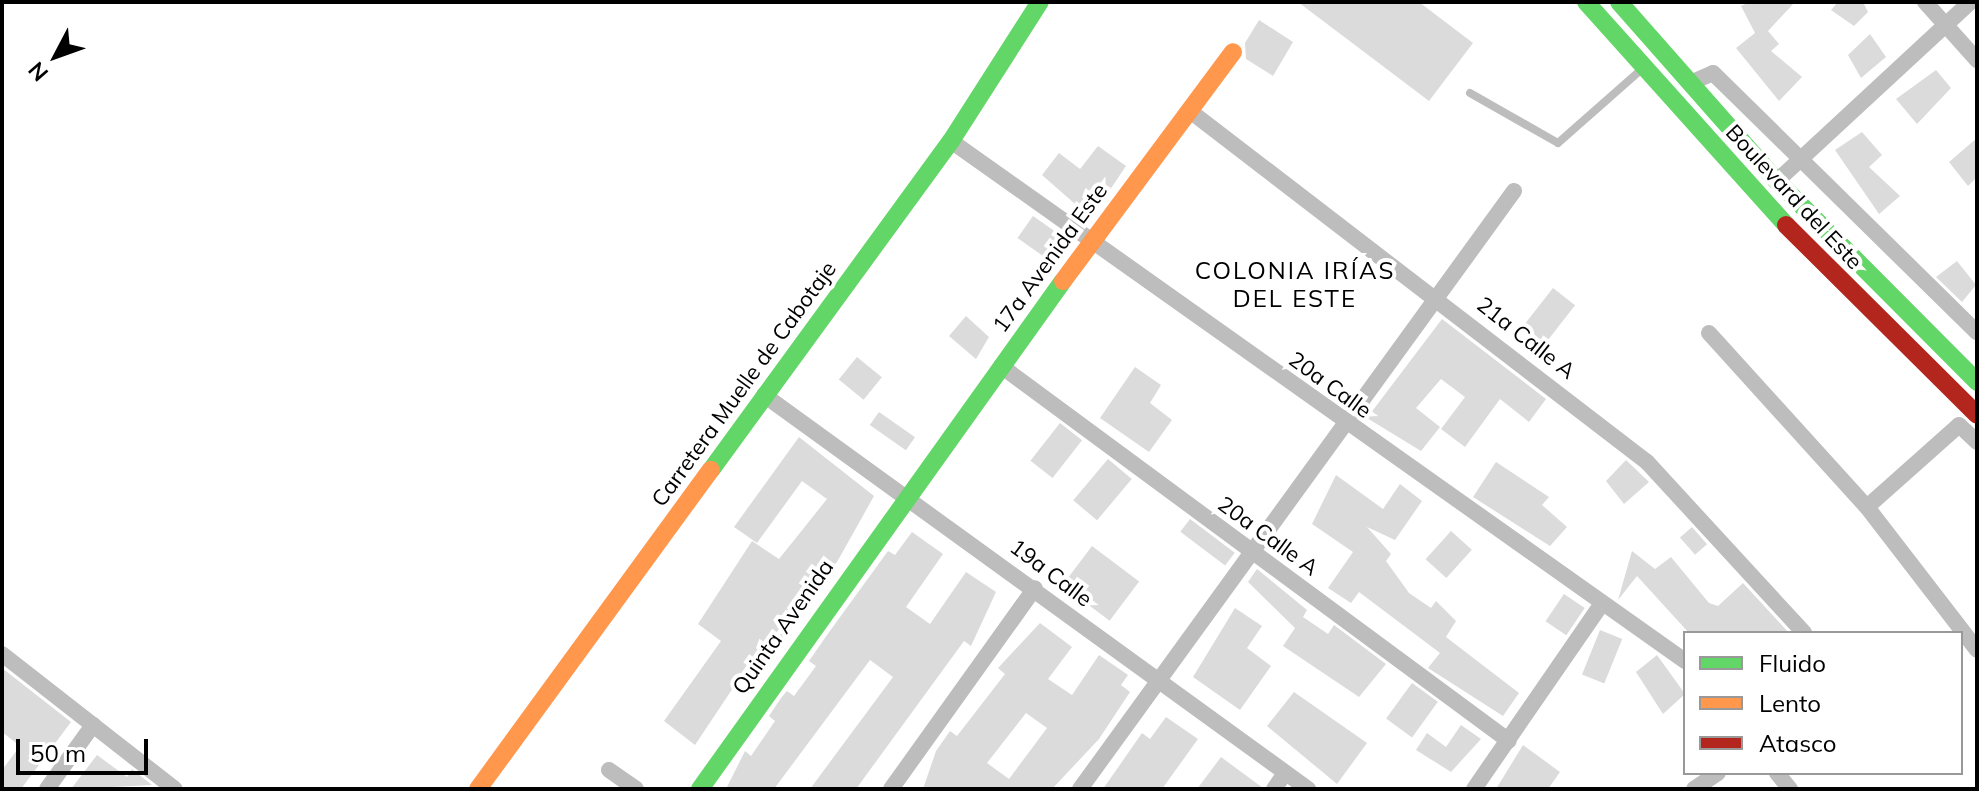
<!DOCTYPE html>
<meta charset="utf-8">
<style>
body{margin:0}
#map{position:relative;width:1979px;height:791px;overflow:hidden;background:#fff;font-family:Mulish,sans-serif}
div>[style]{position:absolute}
.building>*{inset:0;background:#dbdbdb;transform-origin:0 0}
.lane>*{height:8px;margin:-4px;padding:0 4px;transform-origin:4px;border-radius:4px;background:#bdbdbd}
.street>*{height:16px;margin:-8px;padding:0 8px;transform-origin:8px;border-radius:8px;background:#bdbdbd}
.fast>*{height:18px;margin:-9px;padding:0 9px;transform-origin:9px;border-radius:9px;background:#63d668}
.slow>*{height:18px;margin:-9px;padding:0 9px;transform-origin:9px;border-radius:9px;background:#ff974d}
.jam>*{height:18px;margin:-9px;padding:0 9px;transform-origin:9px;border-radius:9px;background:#b3261e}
span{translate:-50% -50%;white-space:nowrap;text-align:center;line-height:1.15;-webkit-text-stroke:8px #fff;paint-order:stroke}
.street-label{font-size:22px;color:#000}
.neighbourhood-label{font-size:24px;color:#000;letter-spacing:2px}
.frame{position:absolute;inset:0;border:4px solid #000;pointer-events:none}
.legend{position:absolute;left:1683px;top:631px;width:280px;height:144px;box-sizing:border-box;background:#fff;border:2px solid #999;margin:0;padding:10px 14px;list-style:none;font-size:24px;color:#000}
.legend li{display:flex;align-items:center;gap:16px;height:40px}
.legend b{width:40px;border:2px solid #999}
.north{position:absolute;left:16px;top:16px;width:80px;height:80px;-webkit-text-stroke:6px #fff;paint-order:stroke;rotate:229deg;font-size:22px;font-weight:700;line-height:32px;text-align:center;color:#000}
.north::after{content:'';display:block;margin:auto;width:28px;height:36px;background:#000;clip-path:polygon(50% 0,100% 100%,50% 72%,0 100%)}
.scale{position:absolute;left:16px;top:739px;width:132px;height:36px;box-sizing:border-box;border:4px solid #000;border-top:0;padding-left:10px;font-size:24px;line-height:28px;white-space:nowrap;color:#000;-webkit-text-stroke:6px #fff;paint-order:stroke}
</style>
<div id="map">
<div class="building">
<i style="clip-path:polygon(1298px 2px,1419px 2px,1473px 43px,1429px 101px)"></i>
<i style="clip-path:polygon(1750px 2px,1795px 2px,1768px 31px,1779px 44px,1771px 51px,1802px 77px,1779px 101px,1736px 48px,1755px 33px,1741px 6px)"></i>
<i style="clip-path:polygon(1838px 2px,1863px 2px,1868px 12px,1854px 26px,1831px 10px)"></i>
<i style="clip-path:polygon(1259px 20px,1293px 42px,1273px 76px,1246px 59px,1245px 43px)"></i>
<i style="clip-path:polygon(1870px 34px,1886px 57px,1861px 78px,1848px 55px)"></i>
<i style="clip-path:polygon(1936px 70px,1951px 88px,1917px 124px,1896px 99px)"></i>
<i style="clip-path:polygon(1862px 132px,1882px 155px,1869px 167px,1900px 196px,1879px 214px,1835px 150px)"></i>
<i style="clip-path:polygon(1977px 138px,1977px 177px,1968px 186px,1949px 162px)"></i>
<i style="clip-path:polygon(1098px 146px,1126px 166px,1091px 218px,1042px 175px,1059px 153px,1080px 169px)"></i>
<i style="left:1033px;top:216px;width:44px;height:27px;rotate:35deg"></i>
<i style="clip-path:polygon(1957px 261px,1976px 285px,1962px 302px,1936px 277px)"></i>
<i style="left:1553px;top:288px;width:28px;height:51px;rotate:38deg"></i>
<i style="clip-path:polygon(966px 316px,989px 337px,976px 359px,949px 336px)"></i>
<i style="clip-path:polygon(1442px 319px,1546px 399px,1529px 422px,1500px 399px,1465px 447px,1441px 429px,1465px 397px,1441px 379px,1416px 408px,1440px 427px,1421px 451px,1367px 418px)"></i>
<i style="left:857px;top:357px;width:32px;height:29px;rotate:39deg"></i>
<i style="clip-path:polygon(1135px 367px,1161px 385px,1150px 403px,1172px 420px,1149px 452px,1100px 418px)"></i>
<i style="left:879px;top:412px;width:44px;height:16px;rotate:35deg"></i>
<i style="left:1060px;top:423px;width:28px;height:48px;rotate:38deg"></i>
<i style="clip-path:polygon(799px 437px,874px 496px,837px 562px,794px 607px,802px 613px,762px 669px,751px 661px,695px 745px,664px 721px,721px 641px,698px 624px,752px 541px,779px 559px,827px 499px,802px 481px,757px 543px,734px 527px)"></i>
<i style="left:1108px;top:459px;width:31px;height:54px;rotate:40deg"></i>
<i style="clip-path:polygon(1626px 460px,1649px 482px,1624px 504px,1606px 481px)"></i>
<i style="clip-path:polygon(1496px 462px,1549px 497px,1542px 505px,1567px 527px,1550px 546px,1473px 497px)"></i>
<i style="clip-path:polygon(1336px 475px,1383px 509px,1400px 484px,1422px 501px,1395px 540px,1367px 527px,1391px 554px,1386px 561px,1409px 593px,1431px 608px,1436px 601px,1456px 621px,1446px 637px,1519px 693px,1503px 716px,1428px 668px,1440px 653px,1359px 592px,1351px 603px,1328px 588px,1353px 552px,1312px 524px)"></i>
<i style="left:1190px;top:519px;width:56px;height:16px;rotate:37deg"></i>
<i style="left:1692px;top:527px;width:23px;height:16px;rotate:49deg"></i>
<i style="left:1451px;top:531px;width:28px;height:38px;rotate:42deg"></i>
<i style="clip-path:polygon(912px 532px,943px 554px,906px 607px,930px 624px,966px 572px,996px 592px,971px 646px,964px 641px,856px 789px,810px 789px,893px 677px,870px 660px,774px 789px,726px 789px,745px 751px,751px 756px,775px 721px,769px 716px,781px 698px,787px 691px,794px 696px,816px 666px,809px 661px,827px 635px,888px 551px,895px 555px)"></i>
<i style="left:1092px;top:546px;width:59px;height:49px;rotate:37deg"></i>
<i style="clip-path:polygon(1632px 551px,1655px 569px,1671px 557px,1709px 603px,1718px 606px,1743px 583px,1789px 633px,1689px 633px,1637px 576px,1618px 600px)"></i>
<i style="clip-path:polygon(1257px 569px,1307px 610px,1303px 617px,1328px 634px,1334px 625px,1386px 664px,1359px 697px,1283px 646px,1295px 628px,1248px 582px)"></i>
<i style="left:1564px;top:594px;width:25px;height:33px;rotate:34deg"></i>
<i style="clip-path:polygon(1235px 608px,1262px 626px,1247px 648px,1271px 666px,1240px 710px,1193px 677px)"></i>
<i style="clip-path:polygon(evenodd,1040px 623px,1072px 647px,1048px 679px,1072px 695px,1099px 655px,1128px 675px,1121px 685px,1130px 692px,1099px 739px,1052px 789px,923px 789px,936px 751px,950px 731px,957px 736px,1005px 674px,998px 668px,1040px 623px,1026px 713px,1047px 728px,1009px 779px,987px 763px,1026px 713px)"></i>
<i style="left:1600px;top:630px;width:24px;height:48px;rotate:22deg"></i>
<i style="clip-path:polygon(1657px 655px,1685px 694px,1663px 714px,1636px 672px)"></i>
<i style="clip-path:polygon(2px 668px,71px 722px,21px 789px,2px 789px,2px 770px,20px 746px,2px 732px)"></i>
<i style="left:1412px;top:683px;width:32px;height:44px;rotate:36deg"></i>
<i style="clip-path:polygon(1294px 692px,1367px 743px,1337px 784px,1267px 726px)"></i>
<i style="clip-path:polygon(1166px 717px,1198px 739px,1162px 789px,1103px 789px,1142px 733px,1150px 739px)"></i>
<i style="clip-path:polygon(1461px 725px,1481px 739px,1451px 772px,1416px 750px,1427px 733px,1446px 747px)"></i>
<i style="clip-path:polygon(1523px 745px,1560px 772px,1548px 789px,1496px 789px)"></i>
<i style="clip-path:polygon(97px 755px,127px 777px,132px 769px,152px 785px,71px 789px)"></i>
<i style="clip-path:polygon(1221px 757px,1263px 788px,1263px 789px,1197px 789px)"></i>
</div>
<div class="lane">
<i style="left:1470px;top:93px;width:101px;rotate:29.6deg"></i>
<i style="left:1558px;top:143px;width:113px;rotate:-41.4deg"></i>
</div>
<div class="street">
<i style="left:1925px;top:2px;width:78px;rotate:48.1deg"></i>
<i style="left:1690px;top:83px;width:25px;rotate:-23deg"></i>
<i style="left:1713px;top:73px;width:370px;rotate:44.5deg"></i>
<i style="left:1190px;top:111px;width:576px;rotate:37.53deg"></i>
<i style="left:1647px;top:462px;width:232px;rotate:47.4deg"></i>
<i style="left:951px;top:141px;width:900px;rotate:35.32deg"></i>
<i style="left:1777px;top:181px;width:263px;rotate:-42.8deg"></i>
<i style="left:1709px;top:333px;width:235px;rotate:47.8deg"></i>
<i style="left:1867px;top:507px;width:180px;rotate:52.4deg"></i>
<i style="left:1001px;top:366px;width:631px;rotate:36.43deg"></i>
<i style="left:764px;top:395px;width:672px;rotate:35.91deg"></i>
<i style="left:1867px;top:507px;width:123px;rotate:-41.7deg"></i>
<i style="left:1959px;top:425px;width:25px;rotate:43deg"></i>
<i style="left:2px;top:654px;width:219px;rotate:38deg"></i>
<i style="left:609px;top:770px;width:33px;rotate:35deg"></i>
<i style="left:1777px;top:773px;width:21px;rotate:51deg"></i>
<i style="left:47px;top:789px;width:79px;rotate:-54.3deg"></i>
<i style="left:891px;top:789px;width:247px;rotate:-54.4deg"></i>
<i style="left:1080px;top:789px;width:739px;rotate:-54.03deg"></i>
<i style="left:1274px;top:789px;width:19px;rotate:-55deg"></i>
<i style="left:1474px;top:789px;width:224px;rotate:-55.4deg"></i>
<i style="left:1694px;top:789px;width:29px;rotate:-34deg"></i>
</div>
<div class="fast">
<i style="left:1586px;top:2px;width:300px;rotate:48.1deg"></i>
<i style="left:1619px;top:2px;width:239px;rotate:48.6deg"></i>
<i style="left:1777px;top:181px;width:284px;rotate:45.1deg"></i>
<i style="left:711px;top:470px;width:407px;rotate:-53.9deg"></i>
<i style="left:951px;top:141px;width:165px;rotate:-57.4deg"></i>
<i style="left:700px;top:789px;width:624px;rotate:-54.45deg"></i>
</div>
<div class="slow">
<i style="left:1063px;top:281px;width:285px;rotate:-53.4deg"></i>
<i style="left:478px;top:789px;width:395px;rotate:-53.9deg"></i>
</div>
<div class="jam">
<i style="left:1786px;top:225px;width:269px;rotate:44.8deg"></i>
</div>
<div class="street-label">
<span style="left:1794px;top:197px;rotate:47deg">Boulevard del Este</span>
<span style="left:1050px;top:258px;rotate:-54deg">17a Avenida Este</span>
<span style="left:1526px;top:338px;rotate:38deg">21a Calle A</span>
<span style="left:744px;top:384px;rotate:-54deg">Carretera Muelle de Cabotaje</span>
<span style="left:1330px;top:385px;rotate:36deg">20a Calle</span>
<span style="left:1268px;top:536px;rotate:36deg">20a Calle A</span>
<span style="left:1051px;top:573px;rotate:37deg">19a Calle</span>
<span style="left:783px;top:627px;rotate:-55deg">Quinta Avenida</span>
</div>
<div class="neighbourhood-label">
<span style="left:1295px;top:285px">COLONIA IRÍAS<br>DEL ESTE</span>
</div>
<div class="frame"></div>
<ul class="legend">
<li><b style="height:10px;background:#63d668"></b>Fluido</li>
<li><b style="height:10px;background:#ff974d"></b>Lento</li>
<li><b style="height:10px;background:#b3261e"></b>Atasco</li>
</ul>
<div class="north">N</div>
<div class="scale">50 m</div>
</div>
